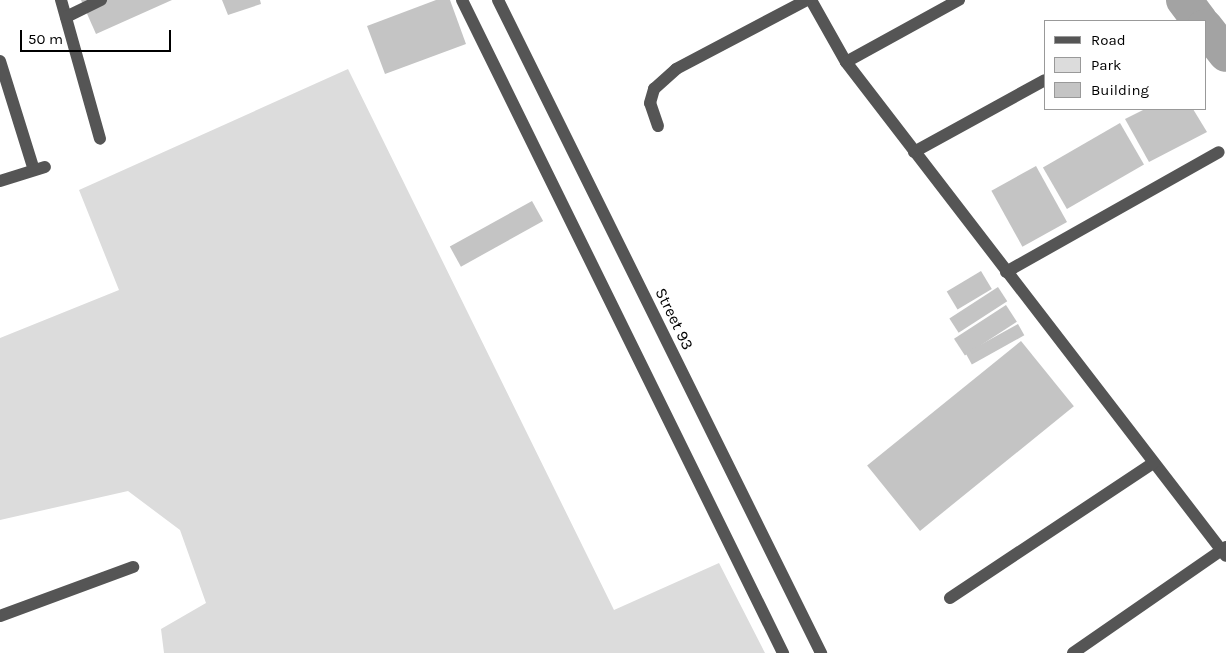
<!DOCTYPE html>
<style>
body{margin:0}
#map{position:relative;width:1226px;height:653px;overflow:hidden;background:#fff;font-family:Karla,sans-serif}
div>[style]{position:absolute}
.green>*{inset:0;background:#dcdcdc}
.river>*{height:36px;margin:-18px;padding:0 18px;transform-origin:18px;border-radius:18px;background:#a3a3a3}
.building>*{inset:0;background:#c4c4c4;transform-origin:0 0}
.minor>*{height:12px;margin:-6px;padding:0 6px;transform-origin:6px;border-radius:6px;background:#555}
span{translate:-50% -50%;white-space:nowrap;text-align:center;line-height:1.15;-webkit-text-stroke:4px #fff;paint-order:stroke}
.street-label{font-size:16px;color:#000}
.legend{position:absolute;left:1044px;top:20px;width:162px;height:90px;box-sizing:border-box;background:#fff;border:1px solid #999;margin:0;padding:6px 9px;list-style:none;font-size:15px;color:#000}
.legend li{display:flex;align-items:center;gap:10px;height:25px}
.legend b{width:25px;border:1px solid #999}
.scale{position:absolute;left:20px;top:30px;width:151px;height:22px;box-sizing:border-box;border:2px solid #000;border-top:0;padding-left:6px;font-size:15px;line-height:18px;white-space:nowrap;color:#000;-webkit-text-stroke:4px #fff;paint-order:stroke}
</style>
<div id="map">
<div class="green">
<i style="clip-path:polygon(348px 69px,614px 610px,719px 563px,765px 653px,164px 653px,161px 629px,206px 603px,180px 530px,128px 491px,0 520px,0 338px,119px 290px,79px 190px)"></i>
</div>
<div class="river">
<i style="left:1184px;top:0;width:26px;rotate:53deg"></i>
<i style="left:1205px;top:27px;width:34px;rotate:52deg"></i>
</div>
<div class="building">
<i style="clip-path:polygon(81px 0,172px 0,96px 34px)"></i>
<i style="clip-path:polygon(222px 0,260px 0,261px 4px,228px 15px)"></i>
<i style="clip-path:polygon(436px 0,450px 0,466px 44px,385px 74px,367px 26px)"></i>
<i style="clip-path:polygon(1145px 109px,1193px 109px,1207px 132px,1149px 162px,1125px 119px)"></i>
<i style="left:1120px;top:123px;width:48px;height:89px;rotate:60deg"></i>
<i style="left:1036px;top:166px;width:64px;height:51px;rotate:61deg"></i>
<i style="left:532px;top:201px;width:23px;height:94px;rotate:61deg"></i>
<i style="left:981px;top:271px;width:21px;height:40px;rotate:59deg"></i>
<i style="left:998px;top:287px;width:17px;height:58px;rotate:57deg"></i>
<i style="left:1006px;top:305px;width:20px;height:62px;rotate:57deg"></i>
<i style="left:1018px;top:324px;width:13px;height:60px;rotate:61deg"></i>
<i style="left:1021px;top:341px;width:84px;height:198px;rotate:51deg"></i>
</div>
<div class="minor">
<i style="left:61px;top:0;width:144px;rotate:74.3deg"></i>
<i style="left:462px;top:0;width:728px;rotate:63.82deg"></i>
<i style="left:498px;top:0;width:729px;rotate:63.68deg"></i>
<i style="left:811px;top:0;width:71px;rotate:60.6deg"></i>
<i style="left:846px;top:62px;width:623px;rotate:52.43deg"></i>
<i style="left:66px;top:17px;width:39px;rotate:-26deg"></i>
<i style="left:0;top:61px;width:114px;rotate:72.7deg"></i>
<i style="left:846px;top:62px;width:129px;rotate:-28.8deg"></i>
<i style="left:658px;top:126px;width:24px;rotate:-109deg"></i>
<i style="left:650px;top:103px;width:15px;rotate:-74deg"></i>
<i style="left:654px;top:89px;width:30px;rotate:-42deg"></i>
<i style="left:676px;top:69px;width:148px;rotate:-27.8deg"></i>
<i style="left:914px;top:152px;width:149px;rotate:-28.8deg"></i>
<i style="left:0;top:181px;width:47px;rotate:-17.3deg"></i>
<i style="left:1006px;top:272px;width:244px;rotate:-29.4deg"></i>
<i style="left:950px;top:598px;width:244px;rotate:-33.6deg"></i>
<i style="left:0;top:616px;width:142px;rotate:-20.2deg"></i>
<i style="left:1073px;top:653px;width:186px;rotate:-34.7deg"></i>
</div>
<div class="street-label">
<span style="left:674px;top:319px;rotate:64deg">Street 93</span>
</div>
<ul class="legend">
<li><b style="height:6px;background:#555"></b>Road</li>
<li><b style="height:14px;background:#dcdcdc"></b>Park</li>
<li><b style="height:14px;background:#c4c4c4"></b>Building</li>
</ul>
<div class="scale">50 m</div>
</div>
